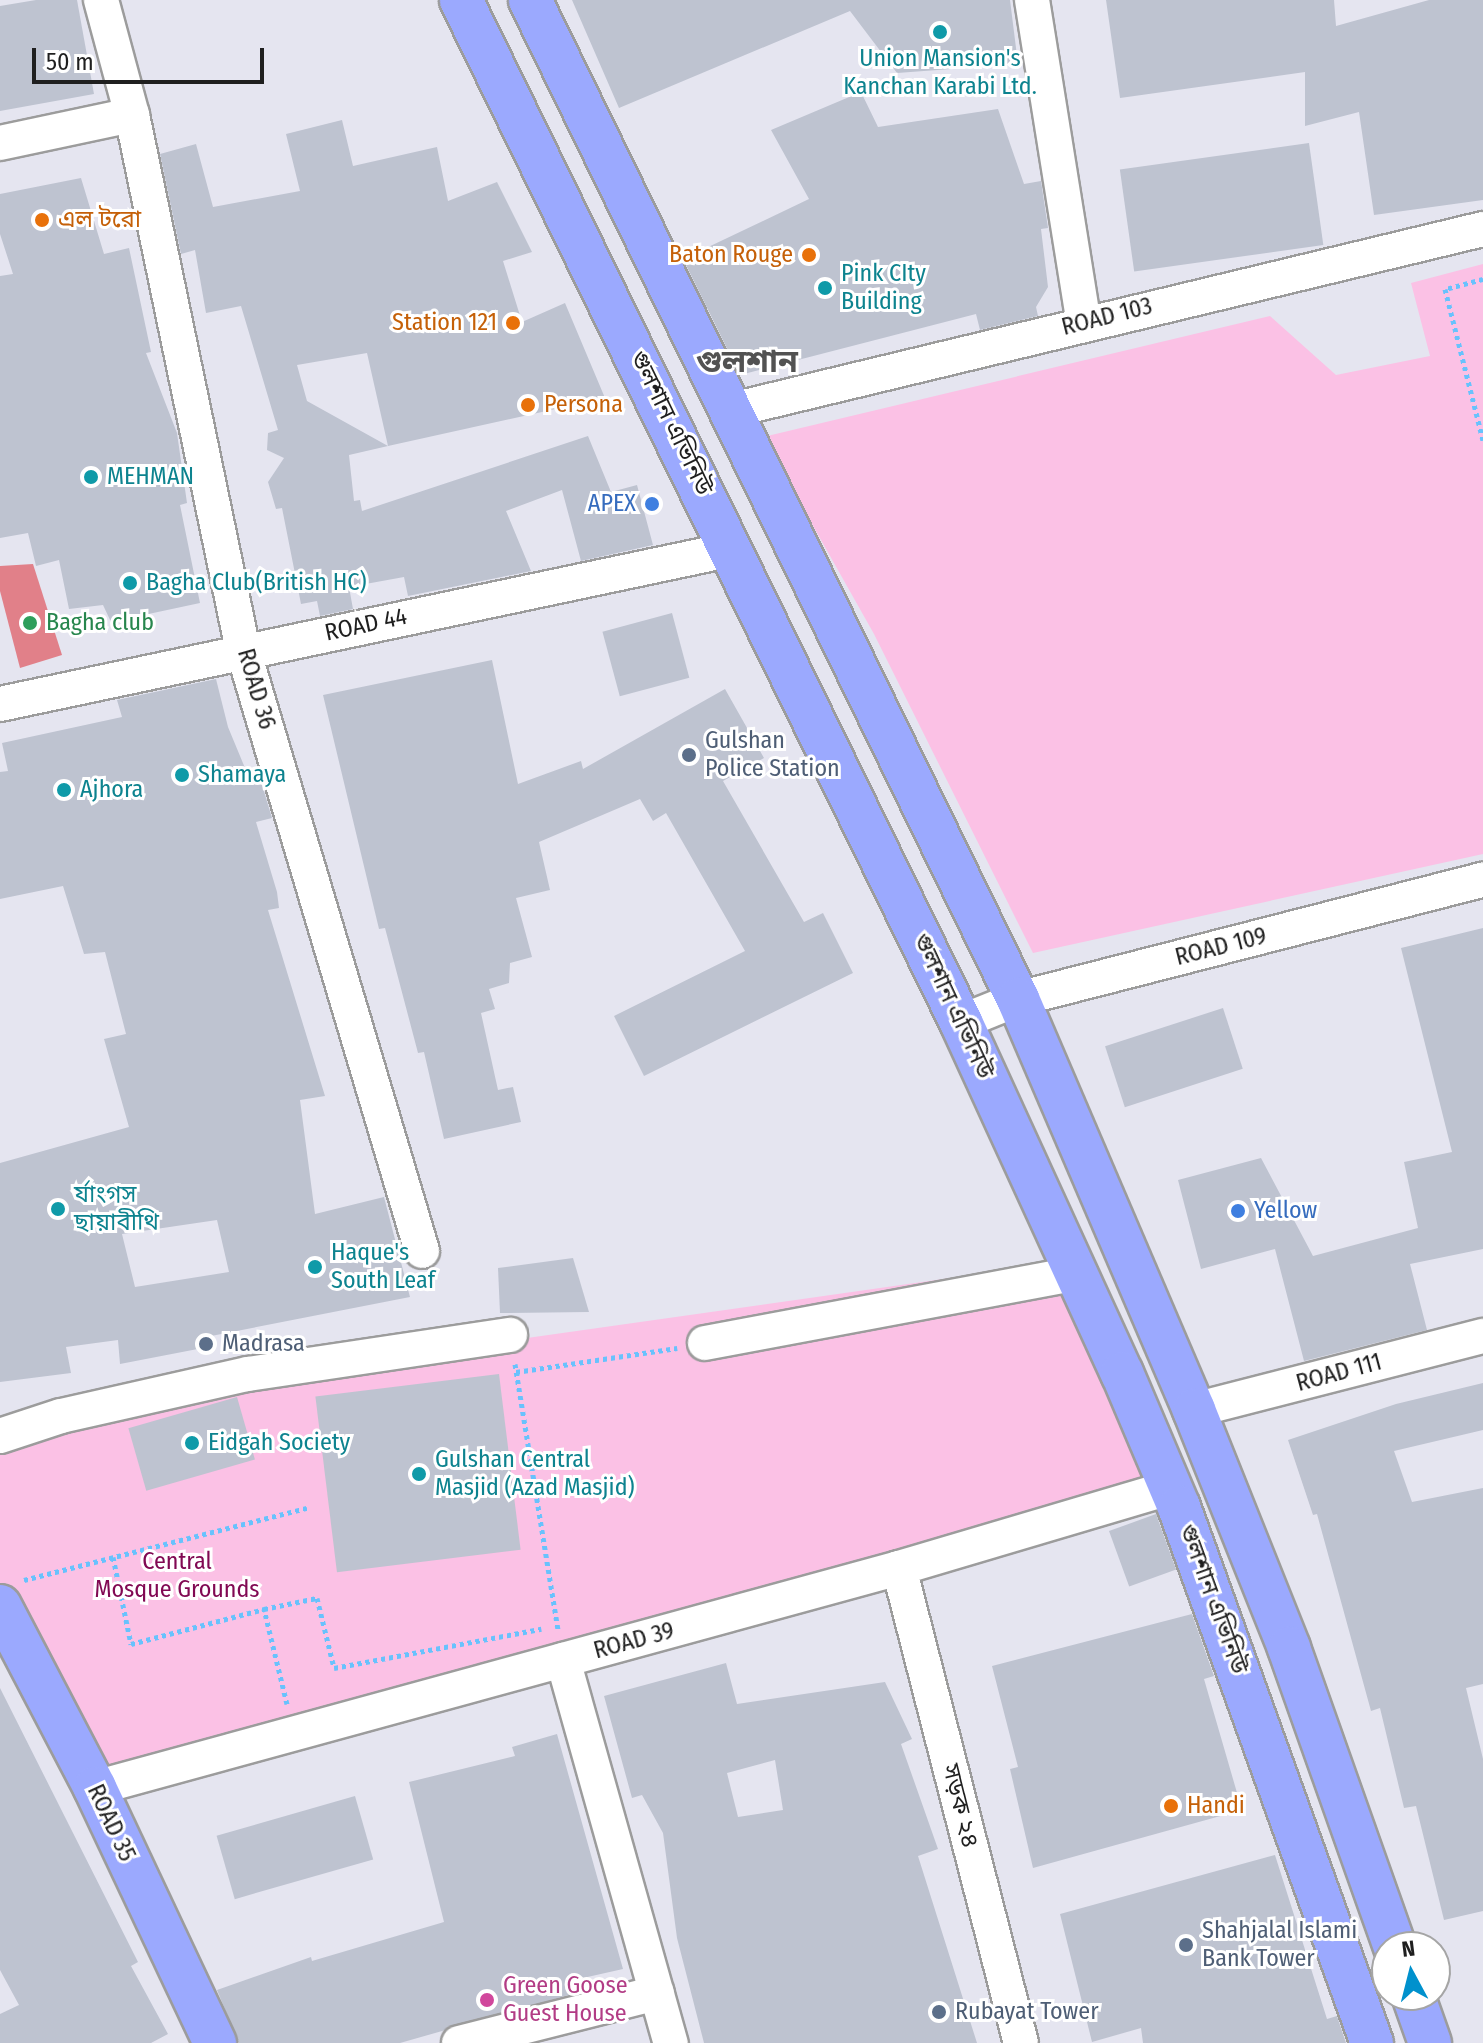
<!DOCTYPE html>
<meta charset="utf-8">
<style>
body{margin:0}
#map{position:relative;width:1483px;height:2043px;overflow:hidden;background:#e5e5f0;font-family:"Fira Sans Condensed","Noto Sans Bengali",sans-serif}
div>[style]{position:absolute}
.park>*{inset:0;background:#fbc1e5}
.pitch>*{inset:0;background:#e18089}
.building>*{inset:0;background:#bec3d0;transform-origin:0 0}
.path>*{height:5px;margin-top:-2.5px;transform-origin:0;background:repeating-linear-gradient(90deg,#68c2fd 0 4px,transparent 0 8px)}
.roads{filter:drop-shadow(2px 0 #9c9c9c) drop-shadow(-2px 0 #9c9c9c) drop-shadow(0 2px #9c9c9c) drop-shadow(0 -2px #9c9c9c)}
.minor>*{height:34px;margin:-17px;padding:0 17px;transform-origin:17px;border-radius:17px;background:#fff}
.major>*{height:42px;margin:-21px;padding:0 21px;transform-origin:21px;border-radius:21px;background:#9ba9fe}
.dots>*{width:22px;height:22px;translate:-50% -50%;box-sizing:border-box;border:4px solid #fff;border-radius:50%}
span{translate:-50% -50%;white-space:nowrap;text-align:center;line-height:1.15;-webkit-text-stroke:6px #fff;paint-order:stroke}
.culture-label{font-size:24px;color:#0d838f}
.left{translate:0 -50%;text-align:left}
.food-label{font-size:24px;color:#c56008}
.right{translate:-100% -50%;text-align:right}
.street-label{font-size:24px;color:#1f1f1f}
.shop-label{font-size:24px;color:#366cbe}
.leisure-label{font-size:24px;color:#27864d}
.service-label{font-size:24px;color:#4e5e75}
.park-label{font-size:24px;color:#810953}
.hotel-label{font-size:24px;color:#b23c85}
.district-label{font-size:32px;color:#525252;font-weight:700}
.north{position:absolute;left:1371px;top:1931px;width:80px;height:80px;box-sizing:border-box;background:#fff;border:2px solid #a5a5a5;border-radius:50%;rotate:353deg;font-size:22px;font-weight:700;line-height:32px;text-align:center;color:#1f1f1f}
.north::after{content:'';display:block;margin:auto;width:28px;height:36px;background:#0091cd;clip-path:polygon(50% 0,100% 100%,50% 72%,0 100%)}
.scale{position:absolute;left:32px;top:48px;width:232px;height:36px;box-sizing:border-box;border:4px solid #1f1f1f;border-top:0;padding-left:10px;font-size:24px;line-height:28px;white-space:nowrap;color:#1f1f1f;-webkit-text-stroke:6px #fff;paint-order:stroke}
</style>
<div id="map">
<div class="park">
<i style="clip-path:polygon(1483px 264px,1483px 854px,1033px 953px,874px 634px,763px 437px,1270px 316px,1336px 375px,1430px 356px,1411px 283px)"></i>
<i style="clip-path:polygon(1056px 1263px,1153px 1487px,95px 1777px,0 1633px,0 1442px,66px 1422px,520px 1339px)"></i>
</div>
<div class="pitch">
<i style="clip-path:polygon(33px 564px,62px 655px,20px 668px,0 591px,0 566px)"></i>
</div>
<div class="building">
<i style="clip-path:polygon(36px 0,77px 0,94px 94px,0 111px,0 6px)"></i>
<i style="clip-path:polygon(572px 0,1010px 0,1018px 64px,897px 73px,850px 11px,619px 108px)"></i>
<i style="clip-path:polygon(1106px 0,1334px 0,1336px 26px,1429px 0,1483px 0,1483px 200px,1374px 215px,1359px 112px,1305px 126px,1305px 72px,1120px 98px)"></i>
<i style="clip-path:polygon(861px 92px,878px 127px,998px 109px,1024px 184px,1041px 181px,1048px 228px,1041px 229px,1048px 287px,1036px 307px,1038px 316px,980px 330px,976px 314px,740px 375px,683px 259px,809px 199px,771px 130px)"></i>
<i style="clip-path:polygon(342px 120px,353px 166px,437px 147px,448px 201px,497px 182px,532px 252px,503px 261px,522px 322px,565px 303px,605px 398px,388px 446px,367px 353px,297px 365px,307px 401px,388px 446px,349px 455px,354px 501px,360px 500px,362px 511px,588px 436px,611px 492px,637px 485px,653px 545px,581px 561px,562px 490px,506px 511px,531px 571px,408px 596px,404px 577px,349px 587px,353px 609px,320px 616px,317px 601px,301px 604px,282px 508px,276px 509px,268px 482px,284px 458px,267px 450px,268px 433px,278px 430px,241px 306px,206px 313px,195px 250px,181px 254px,160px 154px,196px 144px,213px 207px,300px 191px,286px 134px)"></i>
<i style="left:1309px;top:143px;width:103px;height:191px;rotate:82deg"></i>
<i style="clip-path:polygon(81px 178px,104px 254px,129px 248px,151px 352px,146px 353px,177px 433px,187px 503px,180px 505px,200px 603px,111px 622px,103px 605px,69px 609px,59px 560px,36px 566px,28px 533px,0 538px,0 276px,13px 274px,0 234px,0 194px)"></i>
<i style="left:672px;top:613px;width:67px;height:72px;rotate:75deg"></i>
<i style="clip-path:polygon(492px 660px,518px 784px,581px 761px,583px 769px,725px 689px,764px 758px,723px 781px,804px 922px,823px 913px,853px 973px,644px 1076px,614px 1016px,745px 951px,666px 813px,653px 821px,640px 799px,539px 842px,550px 890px,516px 898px,532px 957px,510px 963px,509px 983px,489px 989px,495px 1009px,481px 1013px,498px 1090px,513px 1087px,521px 1122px,444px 1139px,424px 1052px,418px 1053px,385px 928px,379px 929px,323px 695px)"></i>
<i style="clip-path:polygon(evenodd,216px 679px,228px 727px,250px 780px,260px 778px,272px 818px,256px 822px,277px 892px,279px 908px,268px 910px,325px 1096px,300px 1100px,315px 1214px,384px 1197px,410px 1297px,206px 1337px,208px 1347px,120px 1364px,118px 1340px,66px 1347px,71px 1373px,0 1382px,0 1163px,129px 1127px,104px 1039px,126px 1034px,105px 952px,84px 954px,63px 886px,0 899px,0 772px,8px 771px,2px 743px,122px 717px,117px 700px,216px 679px,217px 1220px,229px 1272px,135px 1287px,122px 1234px,217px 1220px)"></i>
<i style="clip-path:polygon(1483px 928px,1483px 1249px,1410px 1264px,1427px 1330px,1304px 1361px,1275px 1249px,1201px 1269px,1178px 1180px,1261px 1158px,1313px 1256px,1418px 1228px,1404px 1162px,1452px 1152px,1401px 948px)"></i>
<i style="left:1223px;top:1008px;width:64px;height:124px;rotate:72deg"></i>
<i style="clip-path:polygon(573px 1258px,589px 1312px,500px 1313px,498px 1268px)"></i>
<i style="left:499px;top:1374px;width:177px;height:185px;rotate:83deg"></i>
<i style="clip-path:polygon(1483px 1383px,1483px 1430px,1394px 1451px,1412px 1502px,1483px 1488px,1483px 1684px,1466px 1688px,1483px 1759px,1483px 1911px,1444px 1920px,1416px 1806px,1404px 1808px,1380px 1708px,1371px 1711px,1317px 1514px,1313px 1515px,1288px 1440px,1396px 1404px)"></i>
<i style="left:237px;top:1397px;width:65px;height:113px;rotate:74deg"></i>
<i style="left:1156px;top:1514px;width:59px;height:50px;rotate:70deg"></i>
<i style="clip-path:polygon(1192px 1614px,1214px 1676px,1204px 1679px,1242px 1810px,1033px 1868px,1010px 1769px,1018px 1767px,992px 1666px)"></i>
<i style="clip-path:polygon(evenodd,726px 1663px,737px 1704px,885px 1682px,912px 1739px,901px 1744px,938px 1849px,918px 1856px,977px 2043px,704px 2043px,677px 1938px,663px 1833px,642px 1795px,632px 1798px,604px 1696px,726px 1663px,775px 1760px,783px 1810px,738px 1817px,727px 1773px,775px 1760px)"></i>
<i style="clip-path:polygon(0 1688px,138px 1962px,131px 1966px,168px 2034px,151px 2043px,0 2043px,0 2014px,19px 2005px,0 1970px)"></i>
<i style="clip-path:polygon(557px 1734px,623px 1969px,583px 1978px,586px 1990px,400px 2043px,239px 2043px,217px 1990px,311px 1957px,312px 1961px,444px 1922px,409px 1782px,515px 1756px,512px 1747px)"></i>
<i style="left:355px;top:1796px;width:66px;height:144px;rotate:74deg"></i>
<i style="clip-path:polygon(1275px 1855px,1327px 2019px,1337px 2016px,1346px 2043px,1143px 2043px,1141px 2028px,1092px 2042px,1060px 1914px)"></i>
</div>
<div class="path">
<i style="left:1483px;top:279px;width:39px;rotate:165deg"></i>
<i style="left:1445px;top:289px;width:156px;rotate:75.9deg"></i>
<i style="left:515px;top:1364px;width:269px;rotate:80.8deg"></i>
<i style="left:516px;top:1372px;width:163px;rotate:-8.5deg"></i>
<i style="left:113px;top:1557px;width:89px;rotate:78.3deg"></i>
<i style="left:131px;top:1644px;width:138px;rotate:-14.7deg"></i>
<i style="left:24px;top:1580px;width:292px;rotate:-14.3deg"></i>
<i style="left:287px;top:1704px;width:98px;rotate:-103.6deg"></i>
<i style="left:264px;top:1609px;width:54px;rotate:-11.7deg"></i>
<i style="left:317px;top:1598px;width:72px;rotate:76.3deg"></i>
<i style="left:334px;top:1668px;width:211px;rotate:-10.7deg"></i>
</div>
<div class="roads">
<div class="minor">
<i style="left:101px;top:0;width:119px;rotate:74.9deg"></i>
<i style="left:132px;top:115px;width:546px;rotate:78.28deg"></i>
<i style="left:243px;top:650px;width:627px;rotate:73.41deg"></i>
<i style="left:1032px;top:0;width:327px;rotate:80.9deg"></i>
<i style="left:0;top:143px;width:135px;rotate:-12deg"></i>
<i style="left:732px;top:410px;width:773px;rotate:-13.55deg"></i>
<i style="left:0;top:704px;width:749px;rotate:-11.94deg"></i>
<i style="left:961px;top:1022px;width:61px;rotate:-22deg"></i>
<i style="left:1018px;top:999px;width:480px;rotate:-14.4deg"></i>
<i style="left:705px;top:1343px;width:375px;rotate:-10.6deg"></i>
<i style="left:1194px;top:1410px;width:298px;rotate:-14.4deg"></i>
<i style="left:0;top:1436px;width:64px;rotate:-18.2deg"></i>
<i style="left:61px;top:1416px;width:192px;rotate:-12.7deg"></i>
<i style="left:248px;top:1374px;width:265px;rotate:-8.5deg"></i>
<i style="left:899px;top:1568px;width:490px;rotate:75.6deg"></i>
<i style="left:563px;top:1660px;width:398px;rotate:74.3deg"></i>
<i style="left:95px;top:1788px;width:834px;rotate:-15.3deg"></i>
<i style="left:899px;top:1568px;width:285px;rotate:-16.5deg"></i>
<i style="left:459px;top:2043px;width:204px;rotate:-14.2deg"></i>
</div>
<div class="major">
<i style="left:461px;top:0;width:1138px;rotate:63.93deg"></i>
<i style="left:961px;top:1022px;width:386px;rotate:65.4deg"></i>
<i style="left:1122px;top:1373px;width:146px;rotate:67deg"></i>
<i style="left:1179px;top:1507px;width:570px;rotate:70.2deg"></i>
<i style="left:530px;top:0;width:1112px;rotate:63.97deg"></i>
<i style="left:1018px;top:999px;width:447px;rotate:66.8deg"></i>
<i style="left:1194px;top:1410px;width:256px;rotate:68.2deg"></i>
<i style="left:1289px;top:1648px;width:317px;rotate:70.5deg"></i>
<i style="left:0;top:1606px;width:205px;rotate:62.4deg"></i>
<i style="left:95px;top:1788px;width:282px;rotate:64.8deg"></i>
<i style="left:1413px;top:1995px;width:51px;rotate:70.5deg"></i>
</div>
</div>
<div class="dots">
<i style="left:940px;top:32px;background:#0f9aa8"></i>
<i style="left:42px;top:220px;background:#e8710a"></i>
<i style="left:809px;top:255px;background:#e8710a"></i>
<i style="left:825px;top:288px;background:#0f9aa8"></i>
<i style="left:513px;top:323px;background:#e8710a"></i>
<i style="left:528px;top:405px;background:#e8710a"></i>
<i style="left:91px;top:477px;background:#0f9aa8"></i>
<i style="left:652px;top:504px;background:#3f7fe0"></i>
<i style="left:130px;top:583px;background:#0f9aa8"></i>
<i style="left:30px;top:623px;background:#2e9e5b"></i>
<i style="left:689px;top:755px;background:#5c6f8a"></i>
<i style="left:182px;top:775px;background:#0f9aa8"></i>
<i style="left:64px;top:790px;background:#0f9aa8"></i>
<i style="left:58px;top:1209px;background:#0f9aa8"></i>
<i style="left:1238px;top:1211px;background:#3f7fe0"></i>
<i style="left:315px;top:1267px;background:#0f9aa8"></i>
<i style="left:206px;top:1344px;background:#5c6f8a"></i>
<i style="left:192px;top:1443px;background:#0f9aa8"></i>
<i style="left:419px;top:1474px;background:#0f9aa8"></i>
<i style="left:1171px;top:1806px;background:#e8710a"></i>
<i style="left:1186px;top:1945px;background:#5c6f8a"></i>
<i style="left:487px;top:2000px;background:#d1479c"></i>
<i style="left:939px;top:2012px;background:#5c6f8a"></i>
</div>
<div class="culture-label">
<span style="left:940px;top:73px">Union Mansion's<br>Kanchan Karabi Ltd.</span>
<span class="left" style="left:841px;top:288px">Pink CIty<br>Building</span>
<span class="left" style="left:107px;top:477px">MEHMAN</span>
<span class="left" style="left:146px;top:583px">Bagha Club(British HC)</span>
<span class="left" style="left:198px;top:775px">Shamaya</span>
<span class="left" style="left:80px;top:790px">Ajhora</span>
<span class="left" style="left:74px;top:1209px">র্যাংগস<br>ছায়াবীথি</span>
<span class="left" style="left:331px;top:1267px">Haque's<br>South Leaf</span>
<span class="left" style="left:208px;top:1443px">Eidgah Society</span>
<span class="left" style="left:435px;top:1474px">Gulshan Central<br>Masjid (Azad Masjid)</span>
</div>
<div class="food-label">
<span class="left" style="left:58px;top:220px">এল ‌টরো</span>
<span class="right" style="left:793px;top:255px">Baton Rouge</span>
<span class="right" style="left:497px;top:323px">Station 121</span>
<span class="left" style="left:544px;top:405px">Persona</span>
<span class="left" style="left:1187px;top:1806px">Handi</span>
</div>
<div class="street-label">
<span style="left:1107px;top:317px;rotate:-14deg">ROAD 103</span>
<span style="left:671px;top:423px;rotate:64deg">গুলশান এভিনিউ</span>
<span style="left:366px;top:625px;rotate:-12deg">ROAD 44</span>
<span style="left:256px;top:689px;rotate:74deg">ROAD 36</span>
<span style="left:1221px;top:947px;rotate:-14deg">ROAD 109</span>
<span style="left:953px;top:1006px;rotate:65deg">গুলশান এভিনিউ</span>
<span style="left:1339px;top:1373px;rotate:-15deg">ROAD 111</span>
<span style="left:1213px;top:1599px;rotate:70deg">গুলশান এভিনিউ</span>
<span style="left:634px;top:1641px;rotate:-15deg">ROAD 39</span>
<span style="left:960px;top:1806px;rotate:76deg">সড়ক ২৪</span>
<span style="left:111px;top:1823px;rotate:65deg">ROAD 35</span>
</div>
<div class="shop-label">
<span class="right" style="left:636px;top:504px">APEX</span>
<span class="left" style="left:1254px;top:1211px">Yellow</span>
</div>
<div class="leisure-label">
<span class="left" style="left:46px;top:623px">Bagha club</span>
</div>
<div class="service-label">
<span class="left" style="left:705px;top:755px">Gulshan<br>Police Station</span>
<span class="left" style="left:222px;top:1344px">Madrasa</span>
<span class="left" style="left:1202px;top:1945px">Shahjalal Islami<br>Bank Tower</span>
<span class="left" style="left:955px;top:2012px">Rubayat Tower</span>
</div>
<div class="park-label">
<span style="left:177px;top:1576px">Central<br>Mosque Grounds</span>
</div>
<div class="hotel-label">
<span class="left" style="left:503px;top:2000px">Green Goose<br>Guest House</span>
</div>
<div class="district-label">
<span style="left:747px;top:361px">গুলশান</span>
</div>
<div class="north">N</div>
<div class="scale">50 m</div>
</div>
